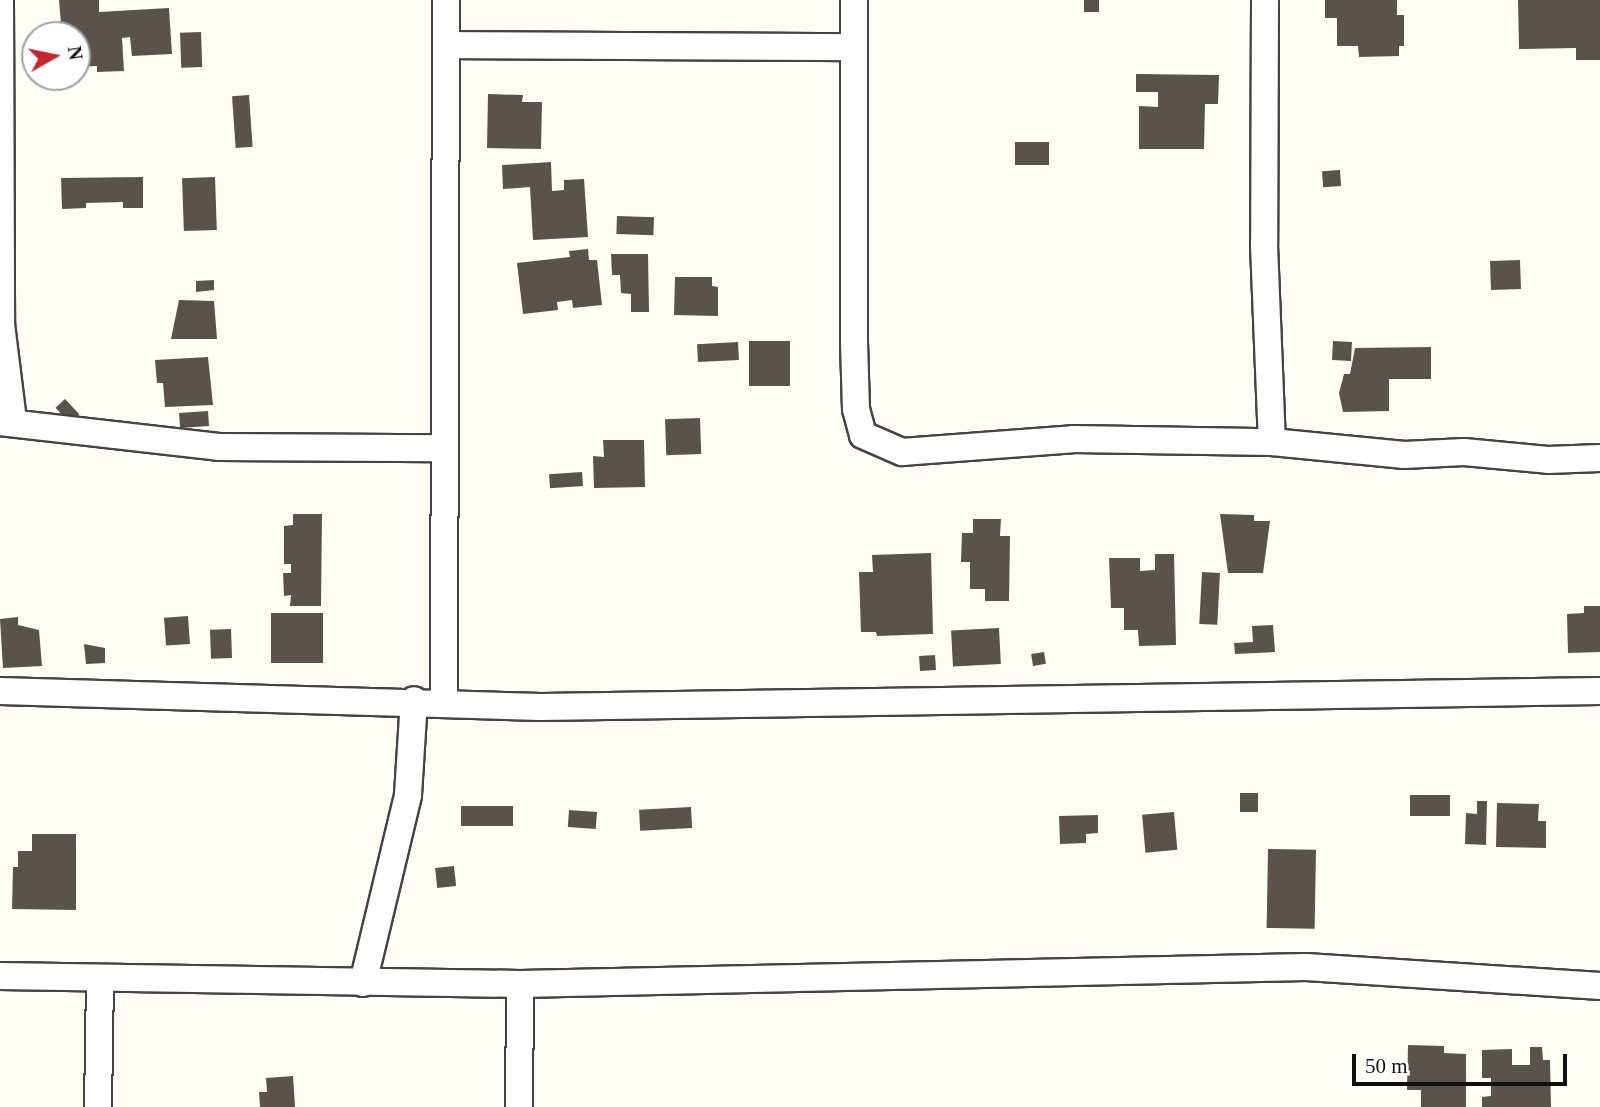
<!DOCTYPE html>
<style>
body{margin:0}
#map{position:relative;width:1600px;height:1107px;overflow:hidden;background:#fffdf5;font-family:Georgia,serif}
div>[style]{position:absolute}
.building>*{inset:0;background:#5a524d;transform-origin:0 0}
.roads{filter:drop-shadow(2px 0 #444) drop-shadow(-2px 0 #444) drop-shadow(0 2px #444) drop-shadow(0 -2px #444)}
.street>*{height:26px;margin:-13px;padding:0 13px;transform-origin:13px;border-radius:13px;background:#fff}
span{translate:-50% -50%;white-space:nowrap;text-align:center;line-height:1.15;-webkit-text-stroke:7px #fff;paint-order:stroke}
.north{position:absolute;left:21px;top:21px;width:70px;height:70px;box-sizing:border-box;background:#fff;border:2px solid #a0a0a0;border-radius:50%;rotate:81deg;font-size:19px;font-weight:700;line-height:28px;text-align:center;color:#111}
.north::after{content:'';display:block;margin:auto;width:24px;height:32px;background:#c4262e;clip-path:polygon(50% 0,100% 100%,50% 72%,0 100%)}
.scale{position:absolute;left:1352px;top:1054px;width:215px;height:32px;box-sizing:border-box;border:4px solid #111;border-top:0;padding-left:9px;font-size:21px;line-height:24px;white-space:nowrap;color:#111;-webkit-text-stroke:5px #fff;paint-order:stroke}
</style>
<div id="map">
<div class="building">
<i style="clip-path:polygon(59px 0,99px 0,99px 12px,169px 8px,172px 54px,132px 56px,130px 37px,122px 38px,124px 71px,97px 72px,97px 66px,77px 67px,77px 35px,62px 35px)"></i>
<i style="left:1084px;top:0;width:15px;height:12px"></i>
<i style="clip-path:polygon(1325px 0,1397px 0,1397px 15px,1404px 15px,1404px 46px,1399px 46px,1399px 56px,1359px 57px,1358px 46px,1337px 46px,1337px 18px,1325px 18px)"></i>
<i style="clip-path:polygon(1518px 0,1600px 0,1600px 60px,1576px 60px,1576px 48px,1519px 49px)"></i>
<i style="left:201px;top:32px;width:35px;height:21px;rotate:88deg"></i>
<i style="clip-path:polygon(1136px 74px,1219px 75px,1218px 104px,1205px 104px,1204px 149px,1139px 149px,1139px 106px,1158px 107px,1158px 92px,1136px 92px)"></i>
<i style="clip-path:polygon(488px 94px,523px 95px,522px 102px,542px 102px,541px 149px,487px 148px)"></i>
<i style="left:249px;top:95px;width:52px;height:17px;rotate:86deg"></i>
<i style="left:1015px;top:142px;width:34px;height:23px"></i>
<i style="clip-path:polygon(551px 162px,552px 191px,564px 190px,564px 180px,584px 179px,588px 237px,533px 240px,530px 187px,503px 189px,502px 165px)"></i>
<i style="left:1340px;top:170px;width:16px;height:18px;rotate:86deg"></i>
<i style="clip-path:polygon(143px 177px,143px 208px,123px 208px,123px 202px,86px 203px,86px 208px,62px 209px,61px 178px)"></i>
<i style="left:215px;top:177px;width:53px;height:33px;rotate:88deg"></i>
<i style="left:617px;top:216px;width:37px;height:18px;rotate:2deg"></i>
<i style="clip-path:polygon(588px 249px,589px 260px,597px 260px,602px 305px,573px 308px,572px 300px,557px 302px,558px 310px,523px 314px,517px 263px,570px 257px,569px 251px)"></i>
<i style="clip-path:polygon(611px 254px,648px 254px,649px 312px,631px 312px,631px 294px,621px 293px,620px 275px,612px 275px)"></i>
<i style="left:1520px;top:260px;width:29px;height:30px;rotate:88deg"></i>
<i style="clip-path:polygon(675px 277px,712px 277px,712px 286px,718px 287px,718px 316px,674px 315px)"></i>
<i style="clip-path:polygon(214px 280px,214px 290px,196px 292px,196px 281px)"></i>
<i style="clip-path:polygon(179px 300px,214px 301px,217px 339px,171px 339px)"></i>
<i style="left:749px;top:341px;width:41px;height:45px"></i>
<i style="left:1333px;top:341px;width:19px;height:19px;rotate:3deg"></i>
<i style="left:738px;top:342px;width:18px;height:41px;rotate:87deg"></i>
<i style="clip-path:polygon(1431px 347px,1431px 379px,1389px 379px,1389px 411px,1343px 412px,1339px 393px,1344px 374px,1350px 374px,1355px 348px)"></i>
<i style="clip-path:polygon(208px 357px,213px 405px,165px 407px,163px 383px,157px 383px,155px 360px)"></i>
<i style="left:65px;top:399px;width:21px;height:13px;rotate:47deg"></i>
<i style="left:208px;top:411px;width:15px;height:29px;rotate:86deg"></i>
<i style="left:700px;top:418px;width:36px;height:35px;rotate:88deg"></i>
<i style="clip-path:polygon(603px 440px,644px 440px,645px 487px,594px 488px,593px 456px,604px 457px)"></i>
<i style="left:582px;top:472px;width:14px;height:33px;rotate:86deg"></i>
<i style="clip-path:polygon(293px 514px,322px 514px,321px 606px,290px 606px,291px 595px,284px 596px,283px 573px,291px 573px,291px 564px,284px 564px,284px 526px,293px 525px)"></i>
<i style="clip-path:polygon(1220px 514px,1254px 515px,1254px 521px,1270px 521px,1263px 573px,1228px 573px)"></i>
<i style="clip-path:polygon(973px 519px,1001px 519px,1000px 536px,1010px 536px,1009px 601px,985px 601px,985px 589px,970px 589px,970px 562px,961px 562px,962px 533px,973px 533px)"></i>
<i style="clip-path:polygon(931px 553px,933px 634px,877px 636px,876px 632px,861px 632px,859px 572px,873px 572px,872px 555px)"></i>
<i style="clip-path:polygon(1155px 554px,1174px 554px,1176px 645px,1139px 646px,1138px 630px,1124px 630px,1124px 608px,1111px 608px,1109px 558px,1140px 558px,1140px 571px,1155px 570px)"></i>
<i style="left:1202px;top:572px;width:18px;height:52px;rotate:3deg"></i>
<i style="clip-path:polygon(1584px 606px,1600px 606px,1600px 652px,1568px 653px,1567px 614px,1584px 613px)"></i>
<i style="left:271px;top:613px;width:52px;height:50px"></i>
<i style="left:188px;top:616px;width:28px;height:24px;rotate:86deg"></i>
<i style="clip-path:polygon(18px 617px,18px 625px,39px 630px,42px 666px,3px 668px,0 619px)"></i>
<i style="clip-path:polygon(1273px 625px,1275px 652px,1235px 654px,1234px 643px,1253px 642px,1252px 626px)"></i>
<i style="left:999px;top:628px;width:36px;height:48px;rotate:87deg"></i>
<i style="left:231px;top:629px;width:29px;height:21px;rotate:88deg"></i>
<i style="clip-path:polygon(84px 644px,105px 648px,105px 663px,86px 664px)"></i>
<i style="left:1044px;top:652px;width:12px;height:13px;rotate:81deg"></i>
<i style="left:935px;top:655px;width:15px;height:16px;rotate:86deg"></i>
<i style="left:1240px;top:793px;width:18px;height:19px"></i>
<i style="left:1410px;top:795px;width:40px;height:21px"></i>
<i style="clip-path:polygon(1477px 801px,1487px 801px,1486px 845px,1465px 844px,1466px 813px,1477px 814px)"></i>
<i style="clip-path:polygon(1497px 803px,1539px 804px,1538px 821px,1546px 821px,1546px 848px,1496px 847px)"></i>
<i style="left:513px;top:806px;width:20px;height:52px;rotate:90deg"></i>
<i style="left:691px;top:807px;width:21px;height:52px;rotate:87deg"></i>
<i style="left:569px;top:810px;width:28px;height:17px;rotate:4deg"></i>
<i style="left:1174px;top:812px;width:38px;height:32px;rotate:85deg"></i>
<i style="clip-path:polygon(1098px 815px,1098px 833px,1086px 834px,1086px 843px,1060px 844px,1059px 816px)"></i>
<i style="clip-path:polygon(32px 834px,76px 834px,76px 910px,12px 909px,13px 867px,18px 867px,18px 851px,32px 851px)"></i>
<i style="left:1268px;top:849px;width:48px;height:79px;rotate:1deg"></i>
<i style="left:454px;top:866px;width:20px;height:19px;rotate:84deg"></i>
<i style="clip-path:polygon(1408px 1045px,1444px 1046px,1444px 1053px,1466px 1054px,1466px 1107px,1421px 1107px,1421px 1090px,1407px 1090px)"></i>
<i style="clip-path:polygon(1530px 1047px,1542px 1047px,1543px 1060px,1550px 1060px,1551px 1107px,1482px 1107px,1482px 1097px,1491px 1096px,1491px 1078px,1482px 1078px,1482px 1050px,1512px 1049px,1512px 1065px,1530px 1065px)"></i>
<i style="clip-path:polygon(293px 1076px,295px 1107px,260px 1107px,259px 1092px,267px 1092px,266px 1078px)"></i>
</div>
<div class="roads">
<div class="street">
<i style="left:0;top:0;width:324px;rotate:89.8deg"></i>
<i style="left:1px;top:324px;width:98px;rotate:82.9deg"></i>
<i style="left:854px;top:0;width:342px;rotate:90deg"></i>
<i style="left:854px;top:342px;width:67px;rotate:88.3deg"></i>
<i style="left:856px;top:409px;width:27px;rotate:75deg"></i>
<i style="left:863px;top:435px;width:43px;rotate:23.6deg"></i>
<i style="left:902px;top:452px;width:171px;rotate:-4.3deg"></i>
<i style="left:1073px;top:439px;width:199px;rotate:0.9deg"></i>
<i style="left:1272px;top:442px;width:133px;rotate:5.6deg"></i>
<i style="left:1404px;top:455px;width:60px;rotate:-2.9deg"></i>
<i style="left:1464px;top:452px;width:84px;rotate:5.4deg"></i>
<i style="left:1548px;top:460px;width:52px;rotate:-2.2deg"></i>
<i style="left:1265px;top:0;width:245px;rotate:90.2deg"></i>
<i style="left:1264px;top:245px;width:197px;rotate:87.7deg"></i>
<i style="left:447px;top:45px;width:406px;rotate:0.3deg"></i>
<i style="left:0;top:422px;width:220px;rotate:6.5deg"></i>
<i style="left:219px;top:447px;width:224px;rotate:0.3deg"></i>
<i style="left:0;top:691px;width:541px;rotate:1.69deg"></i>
<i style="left:541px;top:707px;width:1059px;rotate:-0.87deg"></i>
<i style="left:444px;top:702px;width:702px;rotate:-89.84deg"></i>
<i style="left:0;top:976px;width:520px;rotate:0.88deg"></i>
<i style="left:520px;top:984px;width:786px;rotate:-1.24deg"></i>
<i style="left:1306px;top:967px;width:295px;rotate:3.7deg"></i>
<i style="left:363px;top:983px;width:193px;rotate:-76.5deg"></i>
<i style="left:408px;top:795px;width:95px;rotate:-86.4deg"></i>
<i style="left:98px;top:1107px;width:127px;rotate:-89.1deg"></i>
<i style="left:519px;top:1107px;width:123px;rotate:-89.5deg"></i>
</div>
</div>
<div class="north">N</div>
<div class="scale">50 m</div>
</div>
